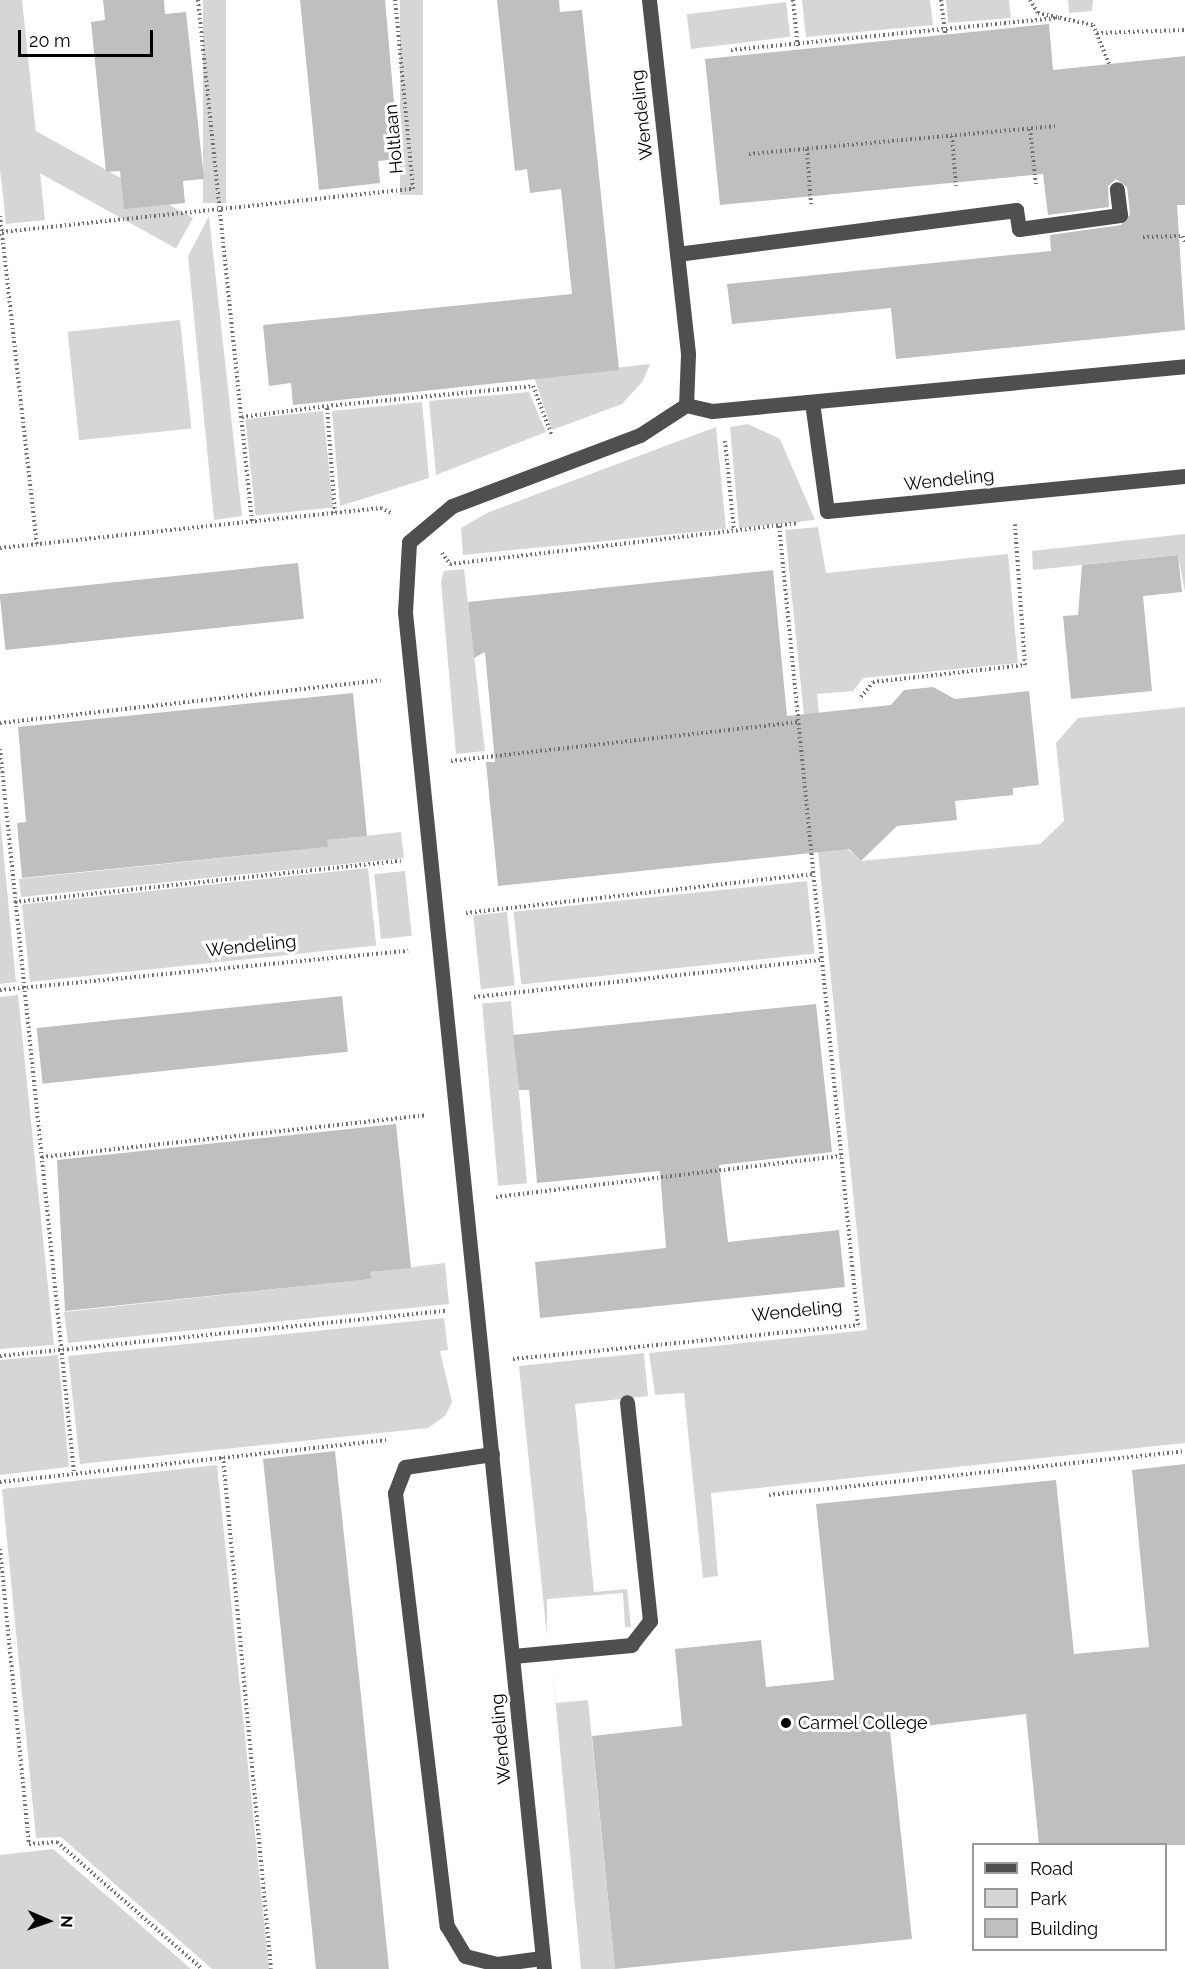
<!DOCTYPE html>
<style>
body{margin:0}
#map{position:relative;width:1185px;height:1969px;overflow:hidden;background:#fff;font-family:Raleway,sans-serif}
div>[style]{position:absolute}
.green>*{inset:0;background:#d6d6d6;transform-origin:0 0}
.building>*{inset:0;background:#bfbfbf;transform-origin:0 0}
.path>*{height:4px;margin-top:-2px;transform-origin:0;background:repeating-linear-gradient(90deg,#717171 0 1.5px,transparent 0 4.5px)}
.minor>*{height:15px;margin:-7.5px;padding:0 7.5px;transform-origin:7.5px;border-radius:7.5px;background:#4f4f4f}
.dots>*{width:16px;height:16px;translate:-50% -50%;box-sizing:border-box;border:3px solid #fff;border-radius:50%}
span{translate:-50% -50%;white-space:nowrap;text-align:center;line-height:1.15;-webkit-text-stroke:6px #fff;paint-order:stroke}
.street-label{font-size:18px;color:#000}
.poi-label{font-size:18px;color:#000}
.left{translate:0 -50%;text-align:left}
.legend{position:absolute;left:972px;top:1843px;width:195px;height:108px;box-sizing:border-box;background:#fff;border:2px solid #999;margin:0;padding:8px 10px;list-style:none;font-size:18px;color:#000}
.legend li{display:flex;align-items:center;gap:12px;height:30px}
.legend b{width:30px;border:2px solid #999}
.north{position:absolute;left:18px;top:1891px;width:60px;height:60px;-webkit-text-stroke:4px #fff;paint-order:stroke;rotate:92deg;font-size:16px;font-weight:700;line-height:24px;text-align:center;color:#000}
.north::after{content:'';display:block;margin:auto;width:21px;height:27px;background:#000;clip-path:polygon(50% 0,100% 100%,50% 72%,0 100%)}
.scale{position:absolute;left:18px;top:30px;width:135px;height:27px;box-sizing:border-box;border:3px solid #000;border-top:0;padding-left:8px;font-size:18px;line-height:21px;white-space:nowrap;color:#000;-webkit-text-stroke:4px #fff;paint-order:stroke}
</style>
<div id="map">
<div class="green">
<i style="clip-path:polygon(0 0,22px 0,45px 220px,6px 224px,0 169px)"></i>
<i style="left:203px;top:0;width:23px;height:203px"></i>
<i style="left:400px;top:0;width:23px;height:195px"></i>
<i style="clip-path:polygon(802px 0,930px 0,933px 25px,806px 37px)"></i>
<i style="clip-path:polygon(946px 0,1009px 0,1011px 18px,948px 23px)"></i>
<i style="clip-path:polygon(1068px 0,1093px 0,1092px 11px,1069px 13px)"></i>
<i style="left:786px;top:2px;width:35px;height:100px;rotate:83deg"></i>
<i style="clip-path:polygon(209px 216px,242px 516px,214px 520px,188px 256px)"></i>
<i style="left:193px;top:218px;width:35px;height:194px;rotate:119deg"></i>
<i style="left:180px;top:320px;width:109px;height:113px;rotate:84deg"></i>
<i style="clip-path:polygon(650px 364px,643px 381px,622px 404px,552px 430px,534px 377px)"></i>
<i style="clip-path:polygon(529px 392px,546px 432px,436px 475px,429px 401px)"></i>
<i style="clip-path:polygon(422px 402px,429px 478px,340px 506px,332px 411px)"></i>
<i style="left:323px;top:411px;width:97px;height:78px;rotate:84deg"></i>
<i style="clip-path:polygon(748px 424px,780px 439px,815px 520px,739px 528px,730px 427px)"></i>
<i style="clip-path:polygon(716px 427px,726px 529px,463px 555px,461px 528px,487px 513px)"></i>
<i style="clip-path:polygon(818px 527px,826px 573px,1008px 554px,1018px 663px,863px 678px,853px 691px,817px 694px,829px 806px,843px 845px,861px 861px,1040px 844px,1064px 821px,1056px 743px,1078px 718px,1185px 707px,1185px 1443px,711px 1493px,718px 1576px,703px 1578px,684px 1393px,655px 1395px,649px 1353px,867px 1330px,785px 530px)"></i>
<i style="clip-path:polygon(1185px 534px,1185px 592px,1178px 555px,1033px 570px,1032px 551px)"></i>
<i style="clip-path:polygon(464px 569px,485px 751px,456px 754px,441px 582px,444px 571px)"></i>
<i style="clip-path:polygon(0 817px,16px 982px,0 984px)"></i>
<i style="clip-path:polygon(401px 832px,404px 858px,21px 897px,19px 879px,327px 847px,327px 840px)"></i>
<i style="left:368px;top:868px;width:78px;height:348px;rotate:84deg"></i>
<i style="left:405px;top:871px;width:65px;height:31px;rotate:84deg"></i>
<i style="left:807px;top:881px;width:73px;height:295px;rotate:84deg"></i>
<i style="left:507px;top:912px;width:74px;height:34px;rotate:84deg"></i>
<i style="clip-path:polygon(18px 995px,54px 1345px,0 1349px,0 997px)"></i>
<i style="left:511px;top:1001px;width:183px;height:29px;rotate:85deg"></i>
<i style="clip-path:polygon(445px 1263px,449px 1304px,68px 1343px,64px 1312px,370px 1279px,370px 1272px)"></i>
<i style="clip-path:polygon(444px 1318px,448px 1350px,440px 1351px,452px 1402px,445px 1416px,428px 1428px,80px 1464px,68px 1356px)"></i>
<i style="clip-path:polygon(644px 1353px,648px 1396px,575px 1404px,594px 1592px,627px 1589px,631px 1627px,625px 1627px,623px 1593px,547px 1599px,547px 1636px,519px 1366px)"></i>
<i style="clip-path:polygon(58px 1355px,69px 1467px,0 1475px,0 1360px)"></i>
<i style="clip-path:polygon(217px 1465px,269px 1969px,212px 1969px,61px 1837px,36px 1838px,2px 1489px)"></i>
<i style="clip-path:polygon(552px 1666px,556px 1703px,588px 1700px,615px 1969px,581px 1969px)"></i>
<i style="clip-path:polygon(53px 1849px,191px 1969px,0 1969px,0 1855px)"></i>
</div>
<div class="building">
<i style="clip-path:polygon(103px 0,164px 0,165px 14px,186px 12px,204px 179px,183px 181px,185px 203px,124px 209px,120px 171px,106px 172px,91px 22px,105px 20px)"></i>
<i style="clip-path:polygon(300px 0,385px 0,399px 159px,378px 161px,380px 183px,319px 190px)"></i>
<i style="clip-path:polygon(497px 0,559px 0,560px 12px,582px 10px,619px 370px,293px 405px,291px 383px,269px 386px,263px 325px,572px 294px,561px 189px,530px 193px,527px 169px,515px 171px)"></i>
<i style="clip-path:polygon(1049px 24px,1053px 70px,1185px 56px,1185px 205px,1177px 205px,1185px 330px,896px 359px,891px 308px,732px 324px,727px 284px,1051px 251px,1050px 235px,1121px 225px,1130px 214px,1127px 187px,1116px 179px,1108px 186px,1109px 207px,1048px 215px,1043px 174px,720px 205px,705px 59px)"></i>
<i style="clip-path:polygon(1178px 555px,1182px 592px,1143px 596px,1152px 691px,1071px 699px,1063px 616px,1078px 615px,1082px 565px)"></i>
<i style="left:298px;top:563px;width:56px;height:300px;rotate:84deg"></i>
<i style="clip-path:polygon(773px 570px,787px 716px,891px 705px,904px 690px,933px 687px,955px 699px,1029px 691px,1039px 785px,1013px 788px,1013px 795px,955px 801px,957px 820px,897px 826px,861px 861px,849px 849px,498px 886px,486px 762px,495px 762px,485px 652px,474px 658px,468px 602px)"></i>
<i style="clip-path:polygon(353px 693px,367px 836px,327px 840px,328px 847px,22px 878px,17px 823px,26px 822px,18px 727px)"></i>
<i style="left:342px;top:996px;width:56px;height:307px;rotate:84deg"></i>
<i style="clip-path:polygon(816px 1004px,832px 1152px,719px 1165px,728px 1242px,839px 1230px,845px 1287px,540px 1318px,535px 1262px,666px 1248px,660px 1171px,537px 1183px,529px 1090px,519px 1090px,513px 1035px)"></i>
<i style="clip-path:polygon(396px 1124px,411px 1268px,370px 1272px,371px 1279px,65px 1311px,57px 1160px)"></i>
<i style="clip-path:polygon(335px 1451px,359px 1676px,389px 1969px,316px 1969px,300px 1814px,263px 1459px)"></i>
<i style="clip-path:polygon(1185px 1464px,1185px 1845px,1039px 1845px,1026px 1714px,890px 1730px,912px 1939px,615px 1969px,592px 1736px,682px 1726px,675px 1649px,761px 1640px,766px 1687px,834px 1680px,816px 1504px,1056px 1480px,1074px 1654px,1149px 1647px,1132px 1470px)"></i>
</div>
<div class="path">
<i style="left:198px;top:0;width:525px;rotate:84.09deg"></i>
<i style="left:793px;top:0;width:49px;rotate:84.2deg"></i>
<i style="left:941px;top:0;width:35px;rotate:83deg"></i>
<i style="left:1030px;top:0;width:15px;rotate:58deg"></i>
<i style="left:1038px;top:13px;width:56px;rotate:12.3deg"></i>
<i style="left:1093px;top:25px;width:42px;rotate:67.7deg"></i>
<i style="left:1097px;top:33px;width:88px;rotate:-2deg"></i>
<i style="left:731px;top:50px;width:330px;rotate:-5.6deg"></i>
<i style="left:1030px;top:129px;width:56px;rotate:83.9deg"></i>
<i style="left:952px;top:136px;width:50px;rotate:85.4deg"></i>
<i style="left:807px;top:149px;width:56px;rotate:85.9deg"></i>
<i style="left:749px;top:154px;width:309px;rotate:-5.2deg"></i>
<i style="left:0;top:216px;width:330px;rotate:83.6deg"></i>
<i style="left:2px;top:232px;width:413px;rotate:-6deg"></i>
<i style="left:413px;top:189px;width:190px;rotate:-95.4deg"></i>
<i style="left:1143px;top:237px;width:40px;rotate:-1.4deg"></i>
<i style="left:1183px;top:236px;width:6px;rotate:72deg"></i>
<i style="left:242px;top:417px;width:86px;rotate:-7.4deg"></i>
<i style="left:725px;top:441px;width:89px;rotate:84.2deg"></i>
<i style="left:335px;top:513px;width:107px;rotate:-94.3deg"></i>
<i style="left:327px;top:406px;width:207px;rotate:-5.5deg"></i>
<i style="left:533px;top:386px;width:53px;rotate:69.2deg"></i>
<i style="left:0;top:548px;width:383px;rotate:-6deg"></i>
<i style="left:381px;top:508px;width:13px;rotate:27deg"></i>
<i style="left:442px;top:553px;width:14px;rotate:54deg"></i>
<i style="left:450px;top:564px;width:351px;rotate:-6.7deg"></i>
<i style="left:861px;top:697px;width:19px;rotate:-51deg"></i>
<i style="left:873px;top:682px;width:153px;rotate:-6.4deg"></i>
<i style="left:1025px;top:665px;width:141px;rotate:-94.1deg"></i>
<i style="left:0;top:723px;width:383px;rotate:-6.4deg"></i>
<i style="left:0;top:749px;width:727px;rotate:84.16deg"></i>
<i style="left:451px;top:761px;width:350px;rotate:-6.4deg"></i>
<i style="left:15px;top:902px;width:388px;rotate:-6.1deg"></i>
<i style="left:466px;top:913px;width:350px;rotate:-6.4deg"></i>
<i style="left:0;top:990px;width:410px;rotate:-5.5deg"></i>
<i style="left:474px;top:997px;width:350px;rotate:-6.1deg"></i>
<i style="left:42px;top:1157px;width:386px;rotate:-6.2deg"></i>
<i style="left:496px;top:1197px;width:347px;rotate:-6.8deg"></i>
<i style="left:0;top:1356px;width:448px;rotate:-5.8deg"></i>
<i style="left:513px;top:1359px;width:347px;rotate:-5.6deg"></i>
<i style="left:858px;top:1325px;width:804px;rotate:-95.64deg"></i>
<i style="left:223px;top:1457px;width:514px;rotate:84.64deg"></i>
<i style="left:0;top:1482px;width:389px;rotate:-6.2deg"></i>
<i style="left:769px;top:1495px;width:418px;rotate:-6deg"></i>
<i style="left:0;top:1549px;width:296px;rotate:84.4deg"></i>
<i style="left:29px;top:1844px;width:28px;rotate:-4deg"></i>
<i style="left:57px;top:1842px;width:193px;rotate:41.2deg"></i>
</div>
<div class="minor">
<i style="left:649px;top:0;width:356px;rotate:83.7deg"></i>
<i style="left:688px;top:354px;width:51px;rotate:92.2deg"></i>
<i style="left:677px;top:254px;width:342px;rotate:-7.4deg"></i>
<i style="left:1016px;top:210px;width:19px;rotate:81deg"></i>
<i style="left:1019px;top:229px;width:102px;rotate:-7.9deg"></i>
<i style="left:1120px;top:215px;width:26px;rotate:-97deg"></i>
<i style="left:812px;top:402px;width:110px;rotate:82.2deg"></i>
<i style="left:827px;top:511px;width:360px;rotate:-5.6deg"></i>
<i style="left:492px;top:1454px;width:88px;rotate:171.5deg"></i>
<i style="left:405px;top:1467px;width:28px;rotate:111deg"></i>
<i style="left:395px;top:1493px;width:436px;rotate:83.2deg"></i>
<i style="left:447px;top:1926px;width:35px;rotate:59deg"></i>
<i style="left:465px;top:1956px;width:33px;rotate:14deg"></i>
<i style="left:497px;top:1964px;width:45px;rotate:-7.6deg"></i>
<i style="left:513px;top:1656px;width:119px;rotate:-5.3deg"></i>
<i style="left:631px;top:1645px;width:31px;rotate:-52deg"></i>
<i style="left:650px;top:1621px;width:220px;rotate:-96deg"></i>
<i style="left:544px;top:1969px;width:1364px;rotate:-95.85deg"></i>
<i style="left:405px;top:612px;width:70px;rotate:-86.7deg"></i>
<i style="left:409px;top:542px;width:56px;rotate:-39.9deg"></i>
<i style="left:452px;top:506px;width:201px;rotate:-20.7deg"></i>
<i style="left:640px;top:435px;width:55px;rotate:-33.1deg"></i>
<i style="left:686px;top:405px;width:27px;rotate:13deg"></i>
<i style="left:712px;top:411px;width:475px;rotate:-5.4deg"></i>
</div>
<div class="dots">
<i style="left:786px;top:1723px;background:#000"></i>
</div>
<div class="street-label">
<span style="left:642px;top:115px;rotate:-96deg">Wendeling</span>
<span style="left:394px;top:139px;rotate:-95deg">Holtlaan</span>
<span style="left:949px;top:480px;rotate:-6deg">Wendeling</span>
<span style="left:251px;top:946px;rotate:-6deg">Wendeling</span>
<span style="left:797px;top:1311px;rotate:-6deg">Wendeling</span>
<span style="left:501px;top:1739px;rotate:-95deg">Wendeling</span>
</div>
<div class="poi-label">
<span class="left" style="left:798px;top:1723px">Carmel College</span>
</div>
<ul class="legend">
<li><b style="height:8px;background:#4f4f4f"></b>Road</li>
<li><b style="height:16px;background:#d6d6d6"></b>Park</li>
<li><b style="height:16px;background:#bfbfbf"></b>Building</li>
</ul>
<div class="north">N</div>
<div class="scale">20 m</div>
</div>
